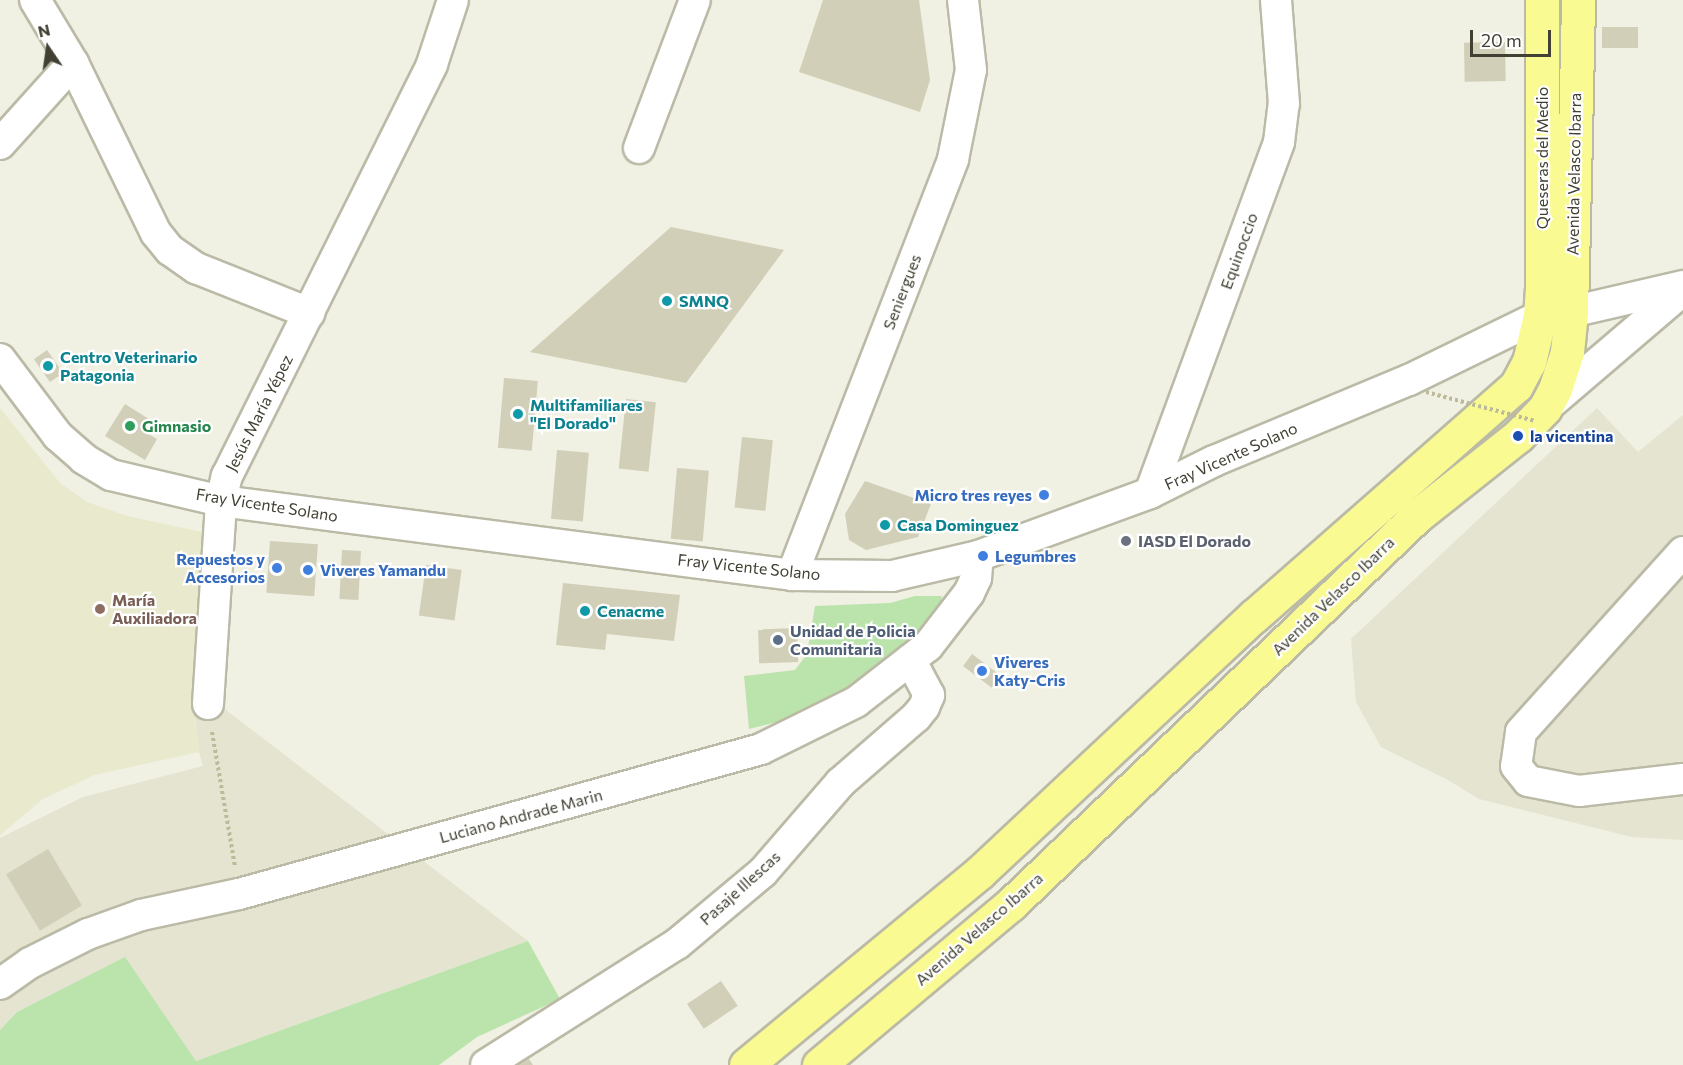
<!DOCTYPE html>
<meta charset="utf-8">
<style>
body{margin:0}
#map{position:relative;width:1683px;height:1065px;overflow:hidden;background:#f0f0e3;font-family:Commissioner,sans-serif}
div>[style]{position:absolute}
.residential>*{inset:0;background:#e4e4d1}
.education>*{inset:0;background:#e9e9cd}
.green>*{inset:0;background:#bbe4ac}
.building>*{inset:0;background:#d2cfb8;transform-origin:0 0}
.path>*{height:4px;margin-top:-2px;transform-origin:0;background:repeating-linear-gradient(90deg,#bcba98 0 3px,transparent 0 6px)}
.roads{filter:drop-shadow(2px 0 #bbbaa6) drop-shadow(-2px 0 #bbbaa6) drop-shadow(0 2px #bbbaa6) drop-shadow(0 -2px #bbbaa6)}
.street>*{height:30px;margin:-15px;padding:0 15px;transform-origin:15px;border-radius:15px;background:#fff}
.primary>*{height:33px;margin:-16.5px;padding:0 16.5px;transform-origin:16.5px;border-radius:16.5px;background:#fafa92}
.path-bridge>*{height:4px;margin-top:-2px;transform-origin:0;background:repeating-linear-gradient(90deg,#bcba98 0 3px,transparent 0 6px)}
.dots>*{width:16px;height:16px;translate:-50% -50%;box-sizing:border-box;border:3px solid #fff;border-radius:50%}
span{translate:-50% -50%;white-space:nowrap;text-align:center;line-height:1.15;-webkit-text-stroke:4.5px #fff;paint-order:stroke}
.street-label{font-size:16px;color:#424033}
.culture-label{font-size:16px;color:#0d838f;font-weight:700}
.left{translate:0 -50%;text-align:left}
.leisure-label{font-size:16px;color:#27864d;font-weight:700}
.transit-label{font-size:16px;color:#164399;font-weight:700}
.shop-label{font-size:16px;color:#366cbe;font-weight:700}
.right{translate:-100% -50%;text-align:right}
.worship-label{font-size:16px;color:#5b616d;font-weight:700}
.education-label{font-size:16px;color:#785e54;font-weight:700}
.service-label{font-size:16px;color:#4e5e75;font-weight:700}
.north{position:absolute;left:18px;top:18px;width:60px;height:60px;-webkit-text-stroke:4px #fff;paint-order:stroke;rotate:347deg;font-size:16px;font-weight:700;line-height:24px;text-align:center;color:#424033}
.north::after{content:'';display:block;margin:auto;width:21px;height:27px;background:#424033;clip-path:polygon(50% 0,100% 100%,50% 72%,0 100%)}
.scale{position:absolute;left:1470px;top:30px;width:81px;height:27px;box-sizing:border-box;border:3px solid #424033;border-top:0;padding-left:8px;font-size:18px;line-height:21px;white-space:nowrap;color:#424033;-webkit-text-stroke:4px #fff;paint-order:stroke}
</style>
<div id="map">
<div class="residential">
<i style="clip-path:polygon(1597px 408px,1638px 452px,1683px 415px,1683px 840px,1632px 837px,1479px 799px,1448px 780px,1381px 747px,1356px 702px,1351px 639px)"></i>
<i style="clip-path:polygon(192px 684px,528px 941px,196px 1061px,125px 958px,17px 1012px,0 1030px,0 838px,83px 797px,203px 766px,199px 752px)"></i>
</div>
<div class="education">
<i style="clip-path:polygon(0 408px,60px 483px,87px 502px,127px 516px,207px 533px,192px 684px,199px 752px,94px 775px,43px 799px,0 835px)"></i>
</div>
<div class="green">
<i style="clip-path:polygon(915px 596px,942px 596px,940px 610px,913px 642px,834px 700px,781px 721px,749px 729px,744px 676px,795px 670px,807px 654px,815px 606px,890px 603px)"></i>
<i style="clip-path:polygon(528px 941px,560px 999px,477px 1037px,439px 1065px,0 1065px,0 1030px,17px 1012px,125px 957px,196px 1061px)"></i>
</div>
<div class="building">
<i style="clip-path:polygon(823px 0,919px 0,930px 80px,920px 112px,799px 72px)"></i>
<i style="left:1602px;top:27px;width:36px;height:21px"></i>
<i style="left:1505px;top:42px;width:39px;height:41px;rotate:89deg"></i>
<i style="clip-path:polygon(671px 227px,784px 250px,686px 383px,530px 352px)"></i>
<i style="left:47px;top:350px;width:28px;height:16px;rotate:55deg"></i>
<i style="left:504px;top:378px;width:34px;height:70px;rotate:5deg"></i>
<i style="left:626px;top:399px;width:30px;height:70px;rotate:6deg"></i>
<i style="clip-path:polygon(125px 404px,152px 421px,145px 432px,157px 439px,145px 460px,105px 436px)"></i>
<i style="left:742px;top:437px;width:31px;height:71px;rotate:6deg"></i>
<i style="left:557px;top:450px;width:32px;height:69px;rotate:5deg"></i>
<i style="left:677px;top:468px;width:32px;height:71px;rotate:5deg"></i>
<i style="clip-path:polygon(865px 481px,931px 504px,918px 537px,866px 550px,849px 540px,845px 514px)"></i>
<i style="left:270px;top:541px;width:48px;height:52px;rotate:4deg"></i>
<i style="left:342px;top:550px;width:19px;height:49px;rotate:3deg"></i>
<i style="left:426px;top:565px;width:36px;height:51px;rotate:8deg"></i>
<i style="clip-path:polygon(563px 583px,680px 595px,674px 641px,607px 634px,605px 650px,556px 645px)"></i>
<i style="left:797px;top:628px;width:34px;height:39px;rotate:88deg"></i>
<i style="left:972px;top:654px;width:36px;height:15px;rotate:37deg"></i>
<i style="left:48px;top:849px;width:66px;height:49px;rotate:59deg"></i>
<i style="left:721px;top:981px;width:30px;height:41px;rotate:56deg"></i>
<i style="clip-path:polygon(529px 1059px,533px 1065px,519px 1065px)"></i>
</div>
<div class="path">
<i style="left:212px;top:732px;width:136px;rotate:80.3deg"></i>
</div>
<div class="roads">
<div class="street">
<i style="left:35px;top:0;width:74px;rotate:58.9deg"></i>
<i style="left:73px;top:63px;width:189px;rotate:64deg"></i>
<i style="left:156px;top:233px;width:22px;rotate:51deg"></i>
<i style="left:170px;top:250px;width:32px;rotate:35deg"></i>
<i style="left:196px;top:268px;width:122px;rotate:21.7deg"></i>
<i style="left:0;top:144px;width:109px;rotate:-48deg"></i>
<i style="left:639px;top:148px;width:158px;rotate:-69.3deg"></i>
<i style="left:1571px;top:312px;width:115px;rotate:-13.1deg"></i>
<i style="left:0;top:359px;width:96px;rotate:53deg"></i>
<i style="left:58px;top:436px;width:35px;rotate:41deg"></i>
<i style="left:84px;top:459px;width:31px;rotate:31deg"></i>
<i style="left:111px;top:475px;width:113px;rotate:13.3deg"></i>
<i style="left:221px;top:501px;width:576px;rotate:7.38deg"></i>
<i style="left:792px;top:575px;width:100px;rotate:0.6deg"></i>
<i style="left:892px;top:576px;width:88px;rotate:-13.1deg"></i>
<i style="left:978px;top:556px;width:183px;rotate:-20.1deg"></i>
<i style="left:1150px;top:493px;width:72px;rotate:-26.6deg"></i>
<i style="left:1214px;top:461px;width:211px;rotate:-22.6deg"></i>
<i style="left:1409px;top:380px;width:146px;rotate:-26deg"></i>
<i style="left:1545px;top:408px;width:182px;rotate:-40.5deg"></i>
<i style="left:1150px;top:493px;width:374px;rotate:-69.8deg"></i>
<i style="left:1279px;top:142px;width:38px;rotate:-83deg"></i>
<i style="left:1284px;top:104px;width:104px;rotate:-94.4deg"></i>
<i style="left:1683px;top:552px;width:242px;rotate:132deg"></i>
<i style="left:1521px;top:732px;width:34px;rotate:98deg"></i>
<i style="left:1516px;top:766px;width:19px;rotate:51deg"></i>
<i style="left:1528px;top:781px;width:52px;rotate:11.1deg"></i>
<i style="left:1579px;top:791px;width:105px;rotate:-6.6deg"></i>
<i style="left:792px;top:575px;width:446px;rotate:-68.8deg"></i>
<i style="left:953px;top:159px;width:91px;rotate:-78.6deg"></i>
<i style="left:971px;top:70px;width:70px;rotate:-96.5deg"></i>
<i style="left:208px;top:704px;width:203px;rotate:-86.3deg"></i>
<i style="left:221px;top:501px;width:26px;rotate:-77deg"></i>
<i style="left:227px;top:476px;width:460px;rotate:-63.5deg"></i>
<i style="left:432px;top:64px;width:67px;rotate:-71.8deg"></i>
<i style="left:0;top:984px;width:37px;rotate:-35deg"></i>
<i style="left:30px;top:963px;width:65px;rotate:-26.6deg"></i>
<i style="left:88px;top:934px;width:56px;rotate:-19.7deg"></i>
<i style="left:141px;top:915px;width:100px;rotate:-12.1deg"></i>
<i style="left:239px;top:894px;width:542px;rotate:-15.52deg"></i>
<i style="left:761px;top:749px;width:106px;rotate:-26.3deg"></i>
<i style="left:856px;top:702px;width:91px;rotate:-37.9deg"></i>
<i style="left:928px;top:646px;width:67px;rotate:-52.3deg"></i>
<i style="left:969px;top:593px;width:17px;rotate:-65deg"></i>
<i style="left:976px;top:578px;width:22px;rotate:-85deg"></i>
<i style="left:486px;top:1065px;width:226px;rotate:-32.4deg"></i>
<i style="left:677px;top:944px;width:112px;rotate:-39.9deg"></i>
<i style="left:763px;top:872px;width:118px;rotate:-49.1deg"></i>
<i style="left:840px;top:783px;width:101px;rotate:-41deg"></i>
<i style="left:916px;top:717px;width:13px;rotate:-51deg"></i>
<i style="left:924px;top:707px;width:13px;rotate:-67deg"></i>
<i style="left:929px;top:695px;width:40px;rotate:-118deg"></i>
</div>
<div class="primary">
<i style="left:746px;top:1065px;width:303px;rotate:-39.5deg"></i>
<i style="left:980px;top:872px;width:375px;rotate:-43.1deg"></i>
<i style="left:1254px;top:616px;width:349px;rotate:-41.3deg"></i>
<i style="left:1516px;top:386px;width:27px;rotate:-62deg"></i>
<i style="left:1529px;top:362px;width:47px;rotate:-76.6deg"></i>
<i style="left:1540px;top:316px;width:32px;rotate:-86deg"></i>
<i style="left:1542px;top:284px;width:284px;rotate:-90deg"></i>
<i style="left:819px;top:1065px;width:251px;rotate:-40deg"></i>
<i style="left:1011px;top:904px;width:562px;rotate:-43.7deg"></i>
<i style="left:1417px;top:516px;width:129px;rotate:-38.4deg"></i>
<i style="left:1518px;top:436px;width:39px;rotate:-46deg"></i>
<i style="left:1545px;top:408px;width:21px;rotate:-62deg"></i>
<i style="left:1555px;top:389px;width:39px;rotate:-72deg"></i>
<i style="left:1567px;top:352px;width:40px;rotate:-84.3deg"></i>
<i style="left:1571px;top:312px;width:312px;rotate:-88.7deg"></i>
</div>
</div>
<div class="path-bridge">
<i style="left:1426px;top:392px;width:113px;rotate:14.9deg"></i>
</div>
<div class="dots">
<i style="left:667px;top:301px;background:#0f9aa8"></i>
<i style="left:48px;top:366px;background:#0f9aa8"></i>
<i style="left:518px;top:414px;background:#0f9aa8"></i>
<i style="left:130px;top:426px;background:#2e9e5b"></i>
<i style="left:1518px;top:436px;background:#1a4fb4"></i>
<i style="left:1044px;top:495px;background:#3f7fe0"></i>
<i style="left:885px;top:525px;background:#0f9aa8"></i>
<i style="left:1126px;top:541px;background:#6b7280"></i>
<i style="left:983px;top:556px;background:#3f7fe0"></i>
<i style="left:277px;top:568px;background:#3f7fe0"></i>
<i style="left:308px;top:570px;background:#3f7fe0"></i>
<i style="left:100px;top:609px;background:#8d6e63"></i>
<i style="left:585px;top:611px;background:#0f9aa8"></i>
<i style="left:778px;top:640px;background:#5c6f8a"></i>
<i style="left:982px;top:671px;background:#3f7fe0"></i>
</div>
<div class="street-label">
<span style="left:1542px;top:158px;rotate:-90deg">Queseras del Medio</span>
<span style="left:1574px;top:174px;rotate:-89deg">Avenida Velasco Ibarra</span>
<span style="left:1239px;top:251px;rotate:-70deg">Equinoccio</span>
<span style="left:902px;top:292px;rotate:-69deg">Seniergues</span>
<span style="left:259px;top:413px;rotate:-63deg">Jesús María Yépez</span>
<span style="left:1231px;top:456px;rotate:-24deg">Fray Vicente Solano</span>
<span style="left:267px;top:505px;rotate:9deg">Fray Vicente Solano</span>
<span style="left:749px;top:567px;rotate:6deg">Fray Vicente Solano</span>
<span style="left:1333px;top:596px;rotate:-44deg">Avenida Velasco Ibarra</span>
<span style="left:521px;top:816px;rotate:-15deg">Luciano Andrade Marin</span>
<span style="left:740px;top:888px;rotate:-42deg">Pasaje Illescas</span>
<span style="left:979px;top:929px;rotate:-41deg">Avenida Velasco Ibarra</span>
</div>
<div class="culture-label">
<span class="left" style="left:679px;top:301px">SMNQ</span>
<span class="left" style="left:60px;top:366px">Centro Veterinario<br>Patagonia</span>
<span class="left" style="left:530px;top:414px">Multifamiliares<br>"El Dorado"</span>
<span class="left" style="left:897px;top:525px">Casa Dominguez</span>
<span class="left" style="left:597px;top:611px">Cenacme</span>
</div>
<div class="leisure-label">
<span class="left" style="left:142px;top:426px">Gimnasio</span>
</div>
<div class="transit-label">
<span class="left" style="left:1530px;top:436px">la vicentina</span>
</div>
<div class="shop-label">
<span class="right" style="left:1032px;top:495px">Micro tres reyes</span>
<span class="left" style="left:995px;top:556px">Legumbres</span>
<span class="right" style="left:265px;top:568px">Repuestos y<br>Accesorios</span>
<span class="left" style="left:320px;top:570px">Viveres Yamandu</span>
<span class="left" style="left:994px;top:671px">Viveres<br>Katy-Cris</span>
</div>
<div class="worship-label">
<span class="left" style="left:1138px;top:541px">IASD El Dorado</span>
</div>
<div class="education-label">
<span class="left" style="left:112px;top:609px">María<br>Auxiliadora</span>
</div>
<div class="service-label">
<span class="left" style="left:790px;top:640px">Unidad de Policia<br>Comunitaria</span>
</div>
<div class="north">N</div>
<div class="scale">20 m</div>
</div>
